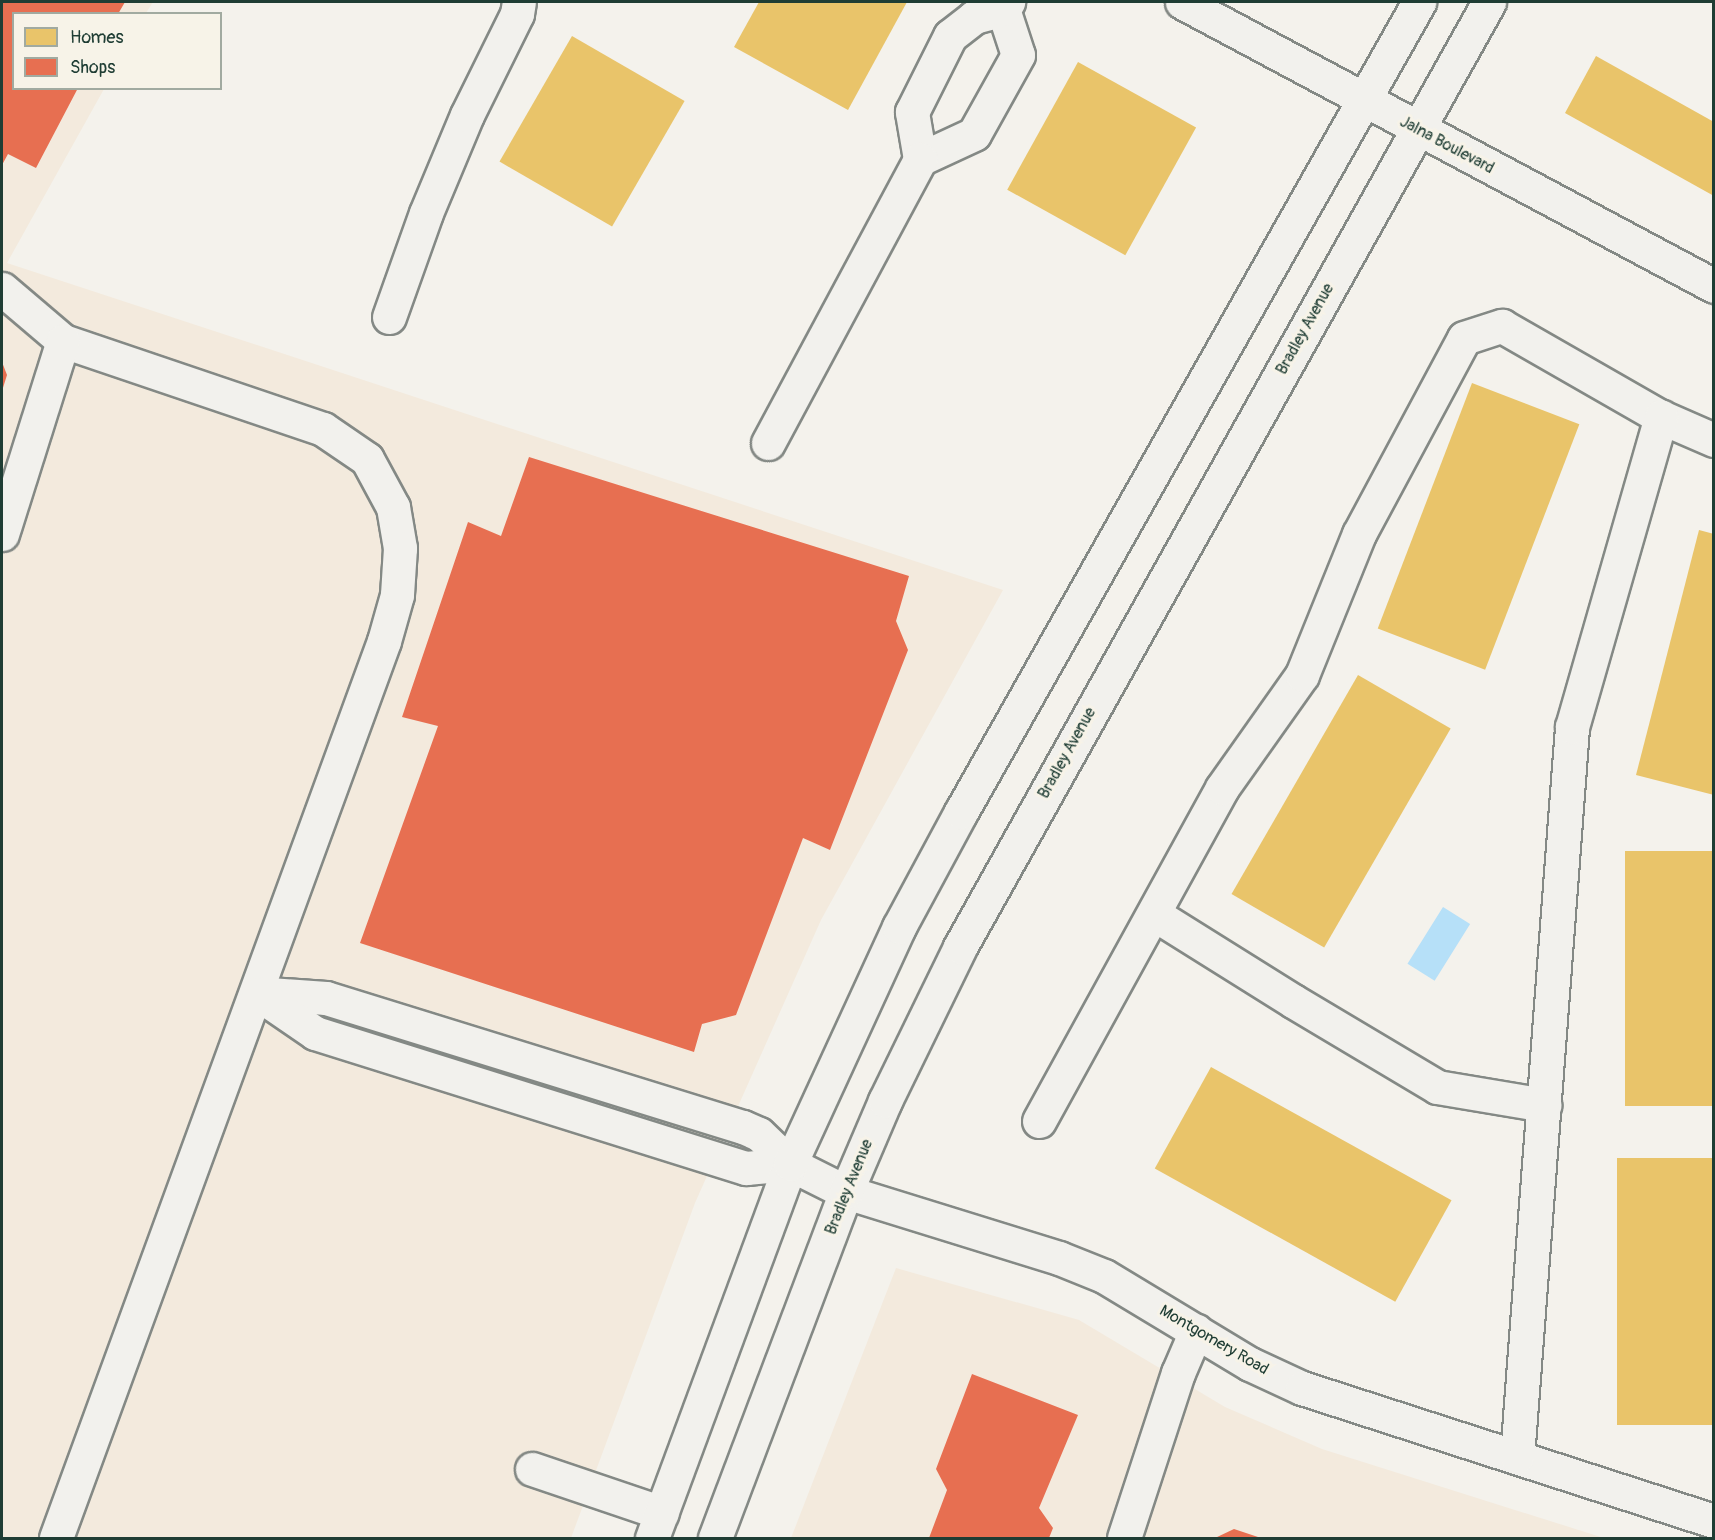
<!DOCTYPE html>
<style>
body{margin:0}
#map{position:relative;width:1715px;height:1540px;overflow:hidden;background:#f4f2ec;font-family:Pangolin,sans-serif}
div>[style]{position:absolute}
.built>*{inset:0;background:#f3eadd}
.water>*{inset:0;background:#b6e0f8;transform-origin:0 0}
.homes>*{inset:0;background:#e9c46a;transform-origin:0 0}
.shops>*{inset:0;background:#e76f51}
.roads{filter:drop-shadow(2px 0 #848985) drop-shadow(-2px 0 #848985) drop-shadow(0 2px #848985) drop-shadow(0 -2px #848985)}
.minor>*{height:33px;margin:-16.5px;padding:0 16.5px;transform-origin:16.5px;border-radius:16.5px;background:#f2f1ed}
.major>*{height:33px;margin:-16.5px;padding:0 16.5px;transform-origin:16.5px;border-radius:16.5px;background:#f2f1ed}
span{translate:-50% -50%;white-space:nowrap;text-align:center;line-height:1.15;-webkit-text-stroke:6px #f7f3e8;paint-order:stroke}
.street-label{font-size:16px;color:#1f3d34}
.frame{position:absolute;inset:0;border:3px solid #1f3d34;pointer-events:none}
.legend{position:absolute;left:12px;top:12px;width:210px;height:78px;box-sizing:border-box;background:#f7f3e8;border:2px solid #a1aaa0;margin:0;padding:8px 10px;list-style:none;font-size:18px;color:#1f3d34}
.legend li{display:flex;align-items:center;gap:12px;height:30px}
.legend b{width:30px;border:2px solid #a1aaa0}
</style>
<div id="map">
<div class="built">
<i style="clip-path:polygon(2px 2px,153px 2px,146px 13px,14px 14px,14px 88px,104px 89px,7px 263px,1003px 590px,821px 920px,695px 1203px,571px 1538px,2px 1538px)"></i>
<i style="clip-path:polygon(896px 1268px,1079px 1320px,1225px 1407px,1322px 1449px,1604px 1538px,791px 1538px)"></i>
</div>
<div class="water">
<i style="left:1443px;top:907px;width:32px;height:67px;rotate:32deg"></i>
</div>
<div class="homes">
<i style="clip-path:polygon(759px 2px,907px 2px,848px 110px,734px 47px)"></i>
<i style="left:572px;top:36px;width:130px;height:145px;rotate:30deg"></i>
<i style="clip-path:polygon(1596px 56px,1714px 122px,1714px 196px,1565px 113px)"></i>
<i style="left:1078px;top:62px;width:135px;height:146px;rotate:29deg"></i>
<i style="left:1472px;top:383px;width:115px;height:263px;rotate:21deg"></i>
<i style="clip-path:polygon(1699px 530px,1714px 534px,1714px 795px,1636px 775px)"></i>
<i style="left:1358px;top:675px;width:107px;height:253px;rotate:30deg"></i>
<i style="left:1625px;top:851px;width:89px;height:255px"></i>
<i style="left:1211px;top:1067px;width:275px;height:116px;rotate:29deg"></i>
<i style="left:1617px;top:1158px;width:97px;height:267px"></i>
</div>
<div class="shops">
<i style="clip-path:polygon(2px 2px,125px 2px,118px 14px,14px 14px,14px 88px,78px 88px,36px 168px,8px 154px,2px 165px)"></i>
<i style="clip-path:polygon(2px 362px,7px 375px,2px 391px)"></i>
<i style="clip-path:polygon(529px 457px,909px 576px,896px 621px,908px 650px,830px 850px,803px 838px,736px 1015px,702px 1024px,694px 1052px,360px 943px,438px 726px,402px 717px,468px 522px,501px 536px)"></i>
<i style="clip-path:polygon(972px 1374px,1078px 1415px,1039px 1508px,1053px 1528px,1049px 1538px,929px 1538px,947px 1490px,936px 1469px)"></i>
<i style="clip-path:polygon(1234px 1529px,1261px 1538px,1215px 1538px)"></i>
</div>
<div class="roads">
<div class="minor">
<i style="left:1182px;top:2px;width:603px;rotate:28.09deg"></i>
<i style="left:1003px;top:9px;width:48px;rotate:71.9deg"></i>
<i style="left:1018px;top:55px;width:90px;rotate:119.1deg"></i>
<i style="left:974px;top:134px;width:60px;rotate:155.2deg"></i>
<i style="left:920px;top:159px;width:48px;rotate:-99.7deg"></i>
<i style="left:912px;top:112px;width:85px;rotate:-63.4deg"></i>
<i style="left:950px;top:36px;width:31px;rotate:-38deg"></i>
<i style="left:974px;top:17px;width:30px;rotate:-15deg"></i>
<i style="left:1003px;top:9px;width:9px;rotate:-54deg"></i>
<i style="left:2px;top:289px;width:80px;rotate:40.4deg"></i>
<i style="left:63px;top:341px;width:274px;rotate:18.7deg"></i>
<i style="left:323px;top:429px;width:53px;rotate:34.3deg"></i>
<i style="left:367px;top:459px;width:55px;rotate:61.6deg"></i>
<i style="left:393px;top:507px;width:42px;rotate:80.3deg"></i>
<i style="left:400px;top:548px;width:47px;rotate:93.7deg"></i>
<i style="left:397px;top:595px;width:48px;rotate:105.8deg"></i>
<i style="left:384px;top:641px;width:955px;rotate:110.09deg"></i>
<i style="left:389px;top:317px;width:110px;rotate:-70.4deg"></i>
<i style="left:426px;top:213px;width:106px;rotate:-67.3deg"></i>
<i style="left:467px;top:115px;width:113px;rotate:-63.7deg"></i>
<i style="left:517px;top:14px;width:12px;rotate:-81deg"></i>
<i style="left:768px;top:443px;width:322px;rotate:-61.8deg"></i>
<i style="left:2px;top:534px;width:202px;rotate:-72.5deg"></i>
<i style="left:1154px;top:914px;width:164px;rotate:32deg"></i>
<i style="left:1293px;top:1001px;width:168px;rotate:30.8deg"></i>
<i style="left:1437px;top:1087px;width:109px;rotate:9.5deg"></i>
<i style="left:256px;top:993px;width:70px;rotate:4.1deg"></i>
<i style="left:326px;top:998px;width:436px;rotate:17.2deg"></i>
<i style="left:743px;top:1127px;width:17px;rotate:24deg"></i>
<i style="left:759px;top:1134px;width:43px;rotate:44.1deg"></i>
<i style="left:790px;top:1164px;width:63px;rotate:26.6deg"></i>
<i style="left:846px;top:1192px;width:223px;rotate:17.2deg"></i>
<i style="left:1059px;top:1258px;width:48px;rotate:21.8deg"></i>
<i style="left:1104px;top:1276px;width:170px;rotate:31.1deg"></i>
<i style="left:1250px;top:1364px;width:57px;rotate:24.8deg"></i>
<i style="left:1302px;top:1388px;width:433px;rotate:17.9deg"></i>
<i style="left:258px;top:994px;width:69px;rotate:34.4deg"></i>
<i style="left:315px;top:1033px;width:452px;rotate:17.4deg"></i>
<i style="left:746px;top:1168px;width:44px;rotate:-5.2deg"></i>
<i style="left:1039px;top:1121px;width:380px;rotate:-61.2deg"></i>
<i style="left:1222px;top:788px;width:138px;rotate:-54.7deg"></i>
<i style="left:1302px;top:675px;width:152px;rotate:-68deg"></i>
<i style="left:1359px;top:534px;width:222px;rotate:-61.8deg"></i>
<i style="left:1464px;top:338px;width:40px;rotate:-18deg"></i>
<i style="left:1502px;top:326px;width:183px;rotate:29.8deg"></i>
<i style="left:1661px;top:417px;width:58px;rotate:23.5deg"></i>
<i style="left:1517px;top:1457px;width:732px;rotate:-85.69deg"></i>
<i style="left:1572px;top:727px;width:323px;rotate:-74deg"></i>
<i style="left:532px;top:1469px;width:137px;rotate:18.7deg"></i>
<i style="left:1124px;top:1538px;width:174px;rotate:-71.9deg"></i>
<i style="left:1178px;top:1373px;width:46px;rotate:-66.8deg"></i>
</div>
<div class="major">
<i style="left:652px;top:1538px;width:399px;rotate:-69.7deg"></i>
<i style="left:790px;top:1164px;width:261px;rotate:-65.3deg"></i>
<i style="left:899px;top:927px;width:131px;rotate:-61.7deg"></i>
<i style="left:961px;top:812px;width:931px;rotate:-60.51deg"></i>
<i style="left:715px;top:1538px;width:370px;rotate:-69.3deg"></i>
<i style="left:846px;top:1192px;width:99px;rotate:-66.8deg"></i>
<i style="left:885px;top:1101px;width:171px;rotate:-64deg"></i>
<i style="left:960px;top:947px;width:1083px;rotate:-60.76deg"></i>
</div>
</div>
<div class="street-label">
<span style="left:1447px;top:145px;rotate:28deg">Jalna Boulevard</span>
<span style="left:1305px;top:329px;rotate:-61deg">Bradley Avenue</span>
<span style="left:1067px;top:753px;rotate:-61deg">Bradley Avenue</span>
<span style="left:849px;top:1187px;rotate:-68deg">Bradley Avenue</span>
<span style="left:1214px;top:1340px;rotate:30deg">Montgomery Road</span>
</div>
<div class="frame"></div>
<ul class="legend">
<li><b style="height:16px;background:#e9c46a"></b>Homes</li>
<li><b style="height:16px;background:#e76f51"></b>Shops</li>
</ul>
</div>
